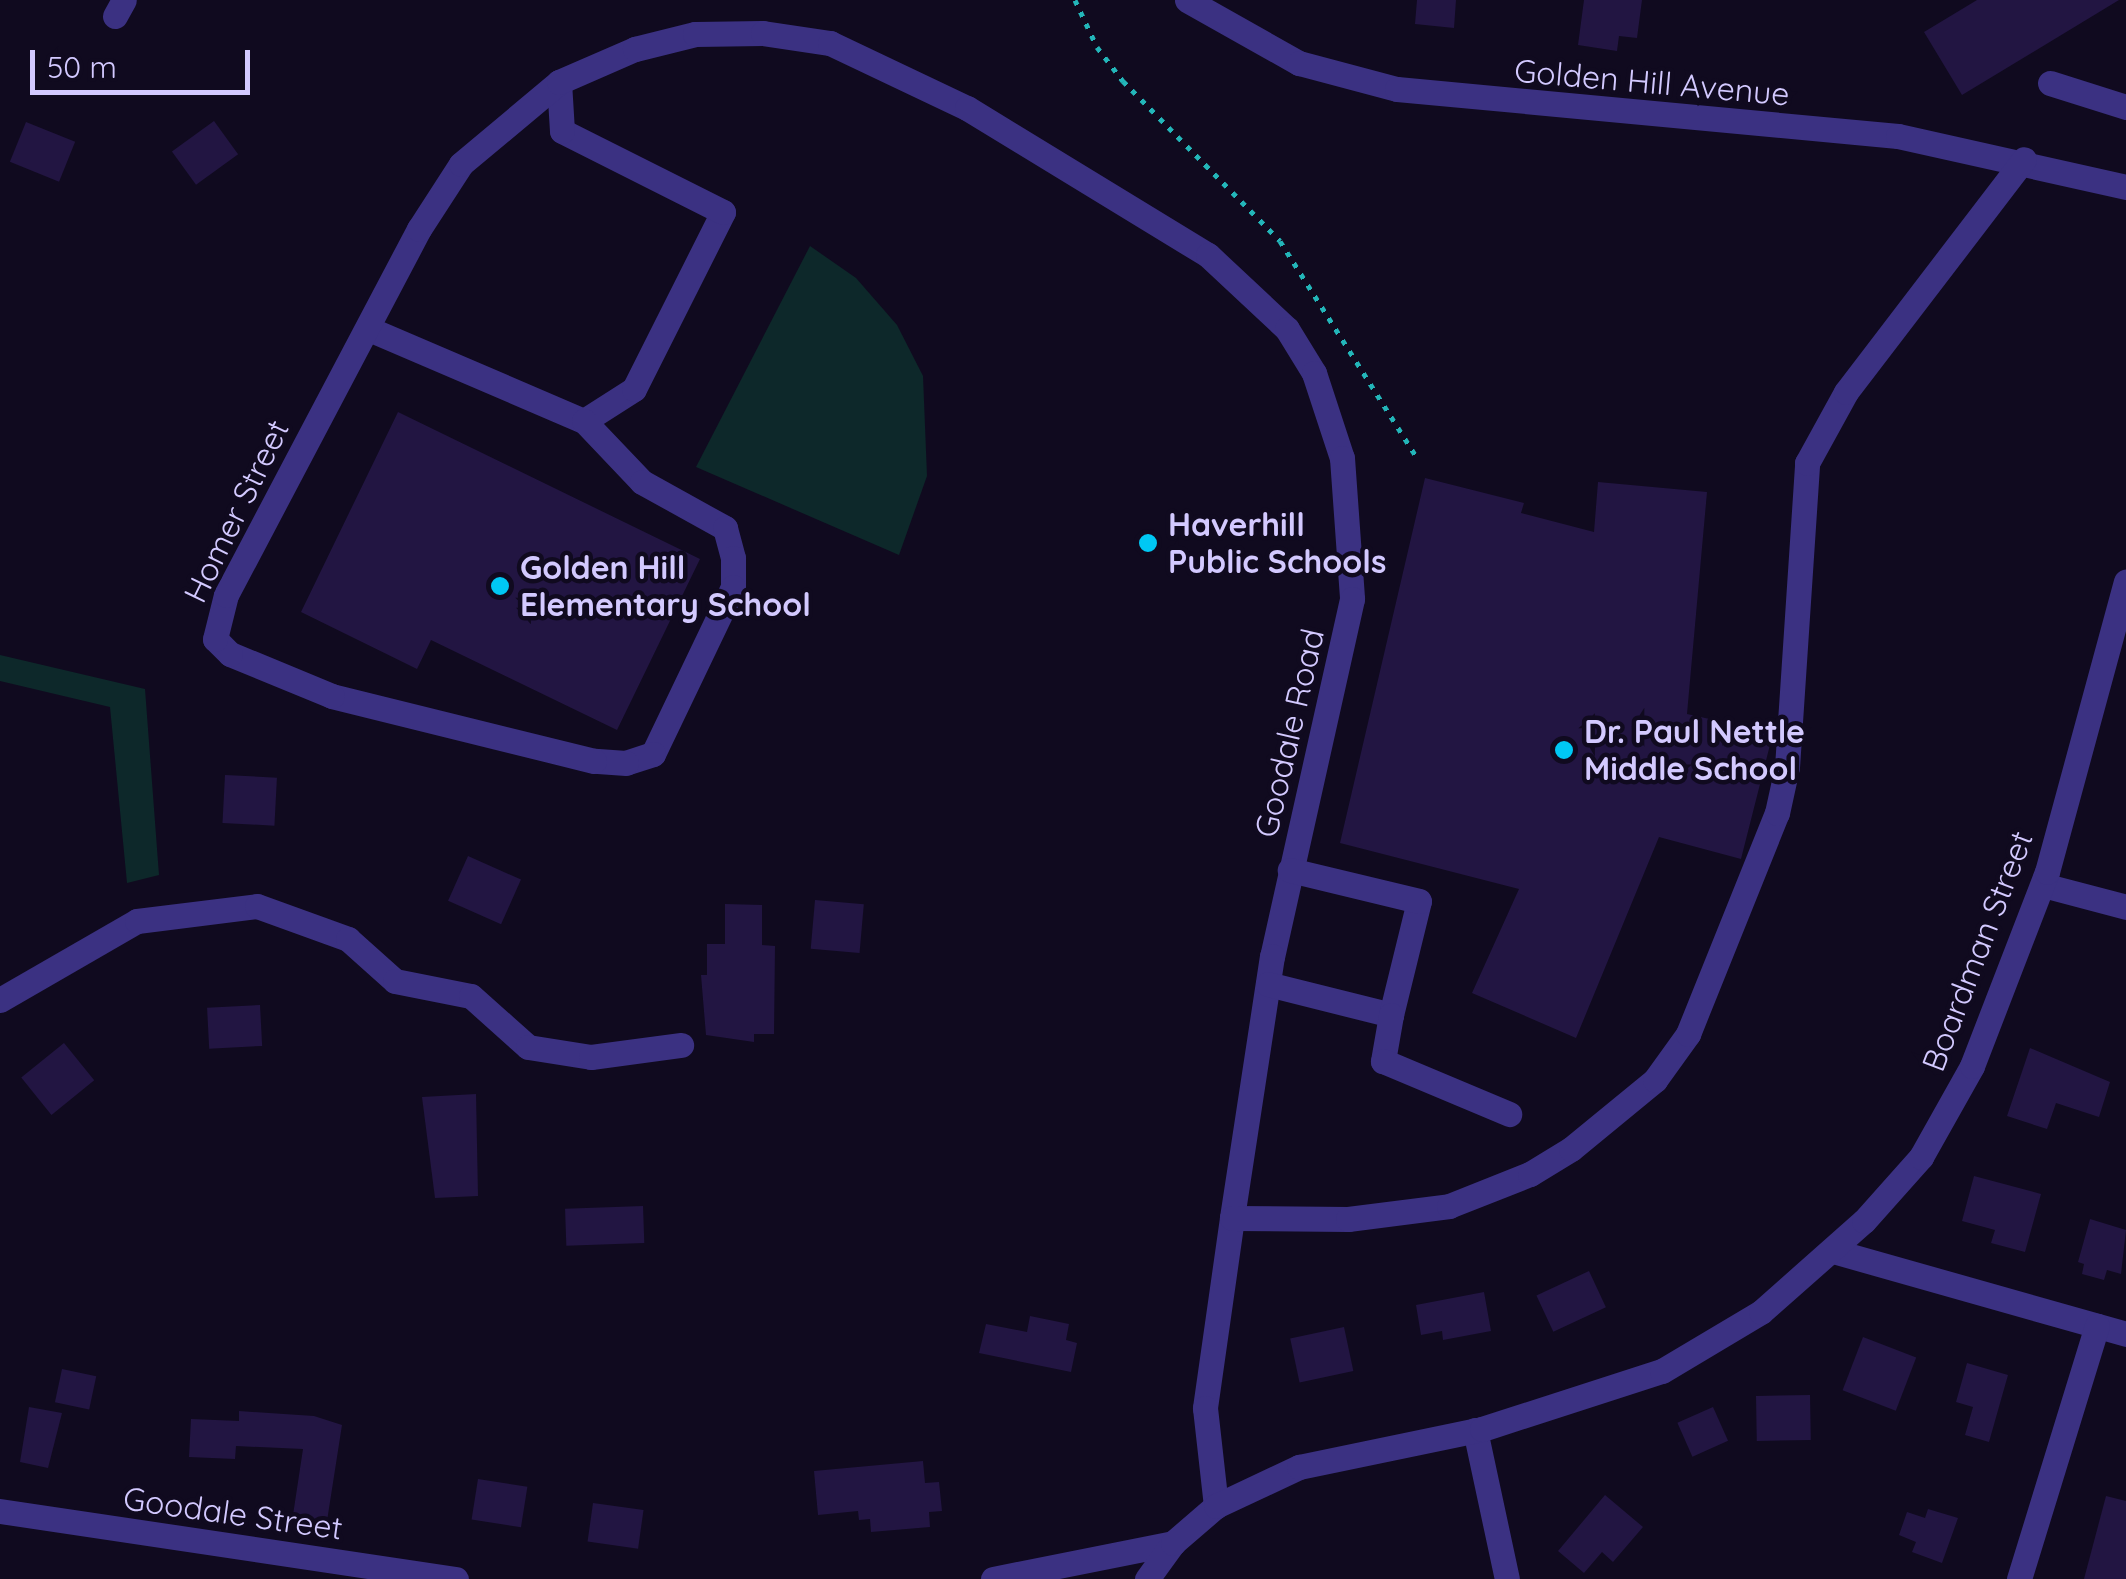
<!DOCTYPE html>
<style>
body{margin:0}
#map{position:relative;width:2126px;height:1579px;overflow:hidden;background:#100a1f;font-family:Quicksand,sans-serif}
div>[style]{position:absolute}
.green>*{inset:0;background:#0d282a}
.building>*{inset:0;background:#221542;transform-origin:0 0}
.path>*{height:5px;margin-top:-2.5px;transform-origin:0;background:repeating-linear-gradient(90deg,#23b6b9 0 5px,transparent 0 13px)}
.minor>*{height:25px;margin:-12.5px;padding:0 12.5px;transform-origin:12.5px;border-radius:12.5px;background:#3b3182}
.dots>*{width:28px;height:28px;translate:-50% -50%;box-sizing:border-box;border:5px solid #100a1f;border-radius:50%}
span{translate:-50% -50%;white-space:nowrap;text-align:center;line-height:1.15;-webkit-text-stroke:9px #100a1f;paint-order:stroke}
.street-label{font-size:32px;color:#d3c9ff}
.poi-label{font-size:32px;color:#d3c9ff;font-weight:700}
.left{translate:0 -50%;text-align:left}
.scale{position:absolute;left:30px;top:50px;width:220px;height:45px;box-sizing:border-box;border:5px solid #d3c9ff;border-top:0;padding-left:12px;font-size:30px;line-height:35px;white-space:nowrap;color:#d3c9ff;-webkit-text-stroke:8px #100a1f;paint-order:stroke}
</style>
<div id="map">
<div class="green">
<i style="clip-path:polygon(810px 246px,856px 278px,897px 325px,923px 376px,927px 476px,899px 555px,696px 467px)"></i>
<i style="clip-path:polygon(0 655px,145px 689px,159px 875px,127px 883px,110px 707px,0 681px)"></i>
</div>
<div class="building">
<i style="clip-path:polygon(1417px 0,1456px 0,1454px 28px,1415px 24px)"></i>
<i style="clip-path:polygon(1584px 0,1642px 0,1637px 38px,1619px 36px,1617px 51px,1578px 45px)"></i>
<i style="clip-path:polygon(1977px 0,2119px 0,1962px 95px,1924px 32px)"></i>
<i style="left:214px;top:121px;width:41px;height:52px;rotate:54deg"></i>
<i style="left:26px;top:122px;width:53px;height:43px;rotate:22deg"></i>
<i style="clip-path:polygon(398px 412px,700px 559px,617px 730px,431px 640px,417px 669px,301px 612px)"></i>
<i style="clip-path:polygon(1425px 478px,1524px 503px,1521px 513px,1594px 532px,1598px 482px,1707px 492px,1687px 714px,1773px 733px,1741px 859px,1659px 837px,1576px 1038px,1472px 993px,1519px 889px,1340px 843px)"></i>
<i style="left:225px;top:775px;width:52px;height:48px;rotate:3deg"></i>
<i style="left:468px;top:856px;width:58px;height:49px;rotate:24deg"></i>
<i style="left:815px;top:900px;width:49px;height:49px;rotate:5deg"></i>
<i style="clip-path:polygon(725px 904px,762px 905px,762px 945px,775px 946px,774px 1034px,754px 1034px,754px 1042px,706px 1035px,701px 975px,707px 975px,707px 944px,725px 944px)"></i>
<i style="left:260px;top:1005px;width:41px;height:53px;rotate:87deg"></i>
<i style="left:64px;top:1043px;width:48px;height:55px;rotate:51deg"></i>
<i style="clip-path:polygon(2030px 1048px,2110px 1082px,2099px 1117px,2056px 1103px,2047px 1129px,2007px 1116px)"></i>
<i style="clip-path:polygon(476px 1094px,478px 1196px,435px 1198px,422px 1097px)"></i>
<i style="clip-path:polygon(1974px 1176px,2041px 1194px,2025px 1252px,1991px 1243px,1995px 1230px,1962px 1221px)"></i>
<i style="left:643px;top:1206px;width:37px;height:78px;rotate:88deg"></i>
<i style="clip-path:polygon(2090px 1219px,2126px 1230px,2121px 1274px,2107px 1270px,2104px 1280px,2082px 1274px,2084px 1264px,2078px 1262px)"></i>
<i style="left:1589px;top:1271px;width:40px;height:58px;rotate:65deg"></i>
<i style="clip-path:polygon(1484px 1292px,1491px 1331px,1443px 1340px,1442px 1331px,1421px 1335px,1416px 1305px)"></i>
<i style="clip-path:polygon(1030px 1316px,1069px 1324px,1066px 1340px,1077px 1343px,1071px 1372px,979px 1353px,986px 1324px,1027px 1332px)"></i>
<i style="left:1344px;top:1327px;width:45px;height:55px;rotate:78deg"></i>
<i style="left:1863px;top:1337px;width:57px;height:57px;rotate:21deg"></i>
<i style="clip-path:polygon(1967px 1363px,2008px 1375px,1989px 1442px,1965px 1435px,1973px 1407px,1956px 1402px)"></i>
<i style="left:62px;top:1369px;width:35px;height:34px;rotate:12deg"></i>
<i style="left:1810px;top:1395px;width:45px;height:54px;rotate:89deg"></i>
<i style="clip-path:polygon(29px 1407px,62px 1413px,48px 1468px,20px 1462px)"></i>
<i style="left:1713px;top:1407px;width:37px;height:39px;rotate:66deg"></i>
<i style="clip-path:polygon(239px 1411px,314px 1416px,342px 1425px,327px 1521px,293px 1515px,303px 1449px,236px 1446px,235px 1459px,189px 1457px,191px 1419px,239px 1421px)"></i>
<i style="clip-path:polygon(923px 1461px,925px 1483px,939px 1482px,942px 1511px,929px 1512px,930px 1527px,871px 1532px,870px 1519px,859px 1520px,858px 1511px,818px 1515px,814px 1471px)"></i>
<i style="left:478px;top:1479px;width:50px;height:41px;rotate:9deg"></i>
<i style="clip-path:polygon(1605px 1495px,1643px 1527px,1613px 1562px,1602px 1552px,1584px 1573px,1558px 1551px)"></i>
<i style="clip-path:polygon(2106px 1496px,2126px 1501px,2126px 1579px,2084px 1579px)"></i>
<i style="left:593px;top:1503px;width:51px;height:39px;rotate:8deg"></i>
<i style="clip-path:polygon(1928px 1509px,1958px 1518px,1942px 1563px,1912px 1552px,1916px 1542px,1899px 1535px,1907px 1512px,1925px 1518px)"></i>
</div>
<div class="path">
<i style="left:1075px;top:0;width:52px;rotate:64.9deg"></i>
<i style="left:1097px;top:47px;width:43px;rotate:52.6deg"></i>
<i style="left:1123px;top:81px;width:224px;rotate:45.5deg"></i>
<i style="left:1280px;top:241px;width:257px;rotate:57.7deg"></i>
</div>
<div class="minor">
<i style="left:1187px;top:0;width:129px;rotate:29.4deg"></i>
<i style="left:1299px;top:63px;width:101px;rotate:14.9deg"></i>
<i style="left:1397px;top:89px;width:503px;rotate:5.36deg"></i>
<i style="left:1898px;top:136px;width:234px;rotate:12.6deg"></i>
<i style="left:115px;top:16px;width:18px;rotate:-61deg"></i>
<i style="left:2050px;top:83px;width:80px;rotate:17.5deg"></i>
<i style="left:369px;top:329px;width:234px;rotate:23.2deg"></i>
<i style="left:584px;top:421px;width:59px;rotate:-32.6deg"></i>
<i style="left:634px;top:389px;width:198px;rotate:-63.3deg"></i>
<i style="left:723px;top:212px;width:180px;rotate:-153.3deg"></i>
<i style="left:562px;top:131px;width:49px;rotate:-93.5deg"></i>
<i style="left:584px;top:421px;width:84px;rotate:46.4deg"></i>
<i style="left:642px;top:482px;width:95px;rotate:29deg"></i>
<i style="left:725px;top:528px;width:31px;rotate:75deg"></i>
<i style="left:733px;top:558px;width:29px;rotate:90deg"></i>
<i style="left:733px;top:587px;width:185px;rotate:115.6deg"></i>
<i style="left:653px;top:754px;width:28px;rotate:162deg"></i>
<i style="left:626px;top:763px;width:32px;rotate:-176deg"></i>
<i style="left:594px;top:761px;width:270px;rotate:-166.1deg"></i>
<i style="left:332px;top:696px;width:110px;rotate:-157.6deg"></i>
<i style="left:230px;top:654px;width:21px;rotate:-135deg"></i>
<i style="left:215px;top:639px;width:45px;rotate:-76deg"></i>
<i style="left:226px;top:595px;width:414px;rotate:-62.2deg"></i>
<i style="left:419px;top:229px;width:77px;rotate:-57.1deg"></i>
<i style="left:461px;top:164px;width:128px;rotate:-39.9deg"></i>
<i style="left:559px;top:82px;width:83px;rotate:-23.5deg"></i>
<i style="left:635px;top:49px;width:62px;rotate:-14deg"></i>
<i style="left:695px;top:34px;width:68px;rotate:-0.8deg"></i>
<i style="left:763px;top:33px;width:68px;rotate:8.5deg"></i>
<i style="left:830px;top:43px;width:152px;rotate:25.4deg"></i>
<i style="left:967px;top:108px;width:282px;rotate:31.4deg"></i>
<i style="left:1208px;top:255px;width:108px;rotate:43.1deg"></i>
<i style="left:1287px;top:329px;width:52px;rotate:58.5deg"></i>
<i style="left:1314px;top:373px;width:89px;rotate:71.8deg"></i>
<i style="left:1342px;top:458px;width:141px;rotate:85.9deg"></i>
<i style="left:1352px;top:599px;width:366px;rotate:102.6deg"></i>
<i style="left:1272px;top:956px;width:265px;rotate:98.7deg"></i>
<i style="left:1232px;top:1218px;width:192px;rotate:98.1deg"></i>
<i style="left:1205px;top:1408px;width:99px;rotate:83.6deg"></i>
<i style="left:2043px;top:885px;width:86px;rotate:14.8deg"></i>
<i style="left:1268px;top:984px;width:127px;rotate:14.1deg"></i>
<i style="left:1391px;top:1015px;width:117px;rotate:-76.2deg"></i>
<i style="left:1419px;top:901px;width:133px;rotate:-166.5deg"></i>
<i style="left:0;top:1000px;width:158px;rotate:-30deg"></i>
<i style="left:137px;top:921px;width:121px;rotate:-7.1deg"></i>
<i style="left:257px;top:906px;width:97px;rotate:19.9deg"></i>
<i style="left:348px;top:939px;width:63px;rotate:41.8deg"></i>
<i style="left:395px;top:981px;width:77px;rotate:11.2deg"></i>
<i style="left:471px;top:996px;width:76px;rotate:41.8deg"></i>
<i style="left:528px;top:1047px;width:64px;rotate:9deg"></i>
<i style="left:591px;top:1057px;width:91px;rotate:-7.6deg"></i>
<i style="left:1391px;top:1015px;width:47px;rotate:99.9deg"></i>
<i style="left:1383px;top:1061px;width:137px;rotate:22.8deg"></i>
<i style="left:1232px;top:1218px;width:116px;rotate:0.5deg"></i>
<i style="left:1348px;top:1219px;width:102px;rotate:-7.3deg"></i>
<i style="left:1449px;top:1206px;width:87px;rotate:-21.6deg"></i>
<i style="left:1530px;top:1174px;width:48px;rotate:-31.4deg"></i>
<i style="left:1571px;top:1149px;width:109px;rotate:-39.4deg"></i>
<i style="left:1655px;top:1080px;width:57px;rotate:-54.3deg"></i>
<i style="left:1688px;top:1034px;width:238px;rotate:-68.1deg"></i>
<i style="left:1777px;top:813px;width:47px;rotate:-77.7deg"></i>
<i style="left:1787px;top:767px;width:305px;rotate:-86.2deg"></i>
<i style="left:1807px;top:463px;width:81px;rotate:-61.2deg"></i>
<i style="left:1846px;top:392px;width:293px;rotate:-52.6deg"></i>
<i style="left:1833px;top:1251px;width:305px;rotate:15.8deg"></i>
<i style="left:1475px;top:1430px;width:152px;rotate:77.9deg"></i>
<i style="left:0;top:1511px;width:461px;rotate:8.5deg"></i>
<i style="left:993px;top:1579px;width:184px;rotate:-11.3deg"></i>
<i style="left:1147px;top:1579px;width:44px;rotate:-54.2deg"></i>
<i style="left:1173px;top:1543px;width:57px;rotate:-40.7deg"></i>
<i style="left:1216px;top:1506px;width:92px;rotate:-25.2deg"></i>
<i style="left:1299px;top:1467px;width:187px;rotate:-11.7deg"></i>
<i style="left:1482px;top:1429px;width:189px;rotate:-17.9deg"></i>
<i style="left:1662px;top:1371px;width:115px;rotate:-30.8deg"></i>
<i style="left:1761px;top:1312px;width:137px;rotate:-41.5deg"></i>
<i style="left:1864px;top:1221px;width:86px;rotate:-48.3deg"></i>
<i style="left:1921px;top:1157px;width:104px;rotate:-60.7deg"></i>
<i style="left:1972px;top:1066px;width:208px;rotate:-68.9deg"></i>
<i style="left:2047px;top:872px;width:301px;rotate:-74.8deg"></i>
<i style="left:2019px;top:1579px;width:265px;rotate:-72.9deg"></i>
</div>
<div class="dots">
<i style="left:1148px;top:543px;background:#00c8f4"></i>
<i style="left:500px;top:586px;background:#00c8f4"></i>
<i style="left:1564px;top:750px;background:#00c8f4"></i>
</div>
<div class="street-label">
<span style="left:1652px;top:82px;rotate:5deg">Golden Hill Avenue</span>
<span style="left:236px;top:511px;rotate:-64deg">Homer Street</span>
<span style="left:1289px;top:733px;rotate:-77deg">Goodale Road</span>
<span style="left:1977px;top:951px;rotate:-69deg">Boardman Street</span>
<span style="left:233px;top:1513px;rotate:8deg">Goodale Street</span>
</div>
<div class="poi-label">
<span class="left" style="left:1168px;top:543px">Haverhill<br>Public Schools</span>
<span class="left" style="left:520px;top:586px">Golden Hill<br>Elementary School</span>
<span class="left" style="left:1584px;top:750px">Dr. Paul Nettle<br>Middle School</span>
</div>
<div class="scale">50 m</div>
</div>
